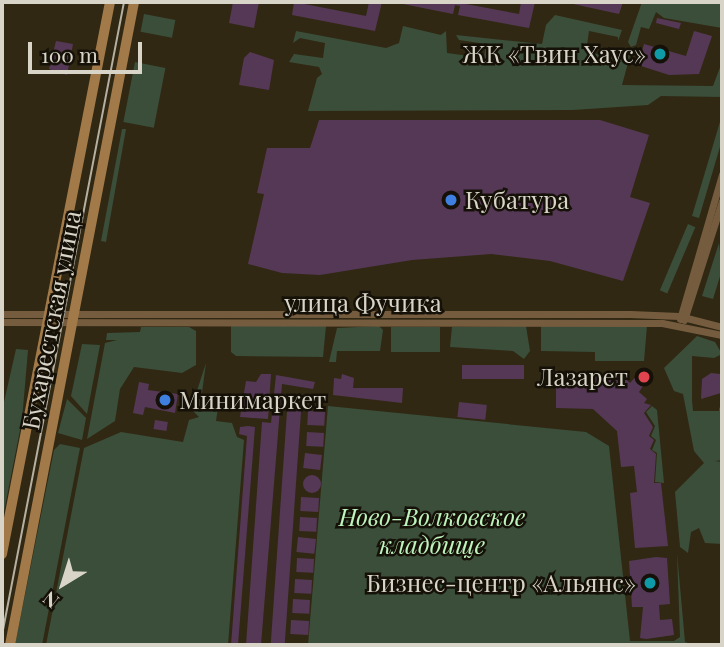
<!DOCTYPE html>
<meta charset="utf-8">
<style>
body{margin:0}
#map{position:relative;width:724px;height:647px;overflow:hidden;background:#302813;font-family:"Playfair Display",serif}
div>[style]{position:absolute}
.green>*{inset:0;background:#3a4e3a;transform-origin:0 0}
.building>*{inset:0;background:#553856;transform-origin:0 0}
.round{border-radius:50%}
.minor>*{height:7px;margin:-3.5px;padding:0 3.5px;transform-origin:3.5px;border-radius:3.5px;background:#765c3f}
.secondary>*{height:10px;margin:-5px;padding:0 5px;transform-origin:5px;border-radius:5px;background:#a27948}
.tram>*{height:2px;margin:-1px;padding:0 1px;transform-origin:1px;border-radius:1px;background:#b5b0a2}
.dots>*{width:19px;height:19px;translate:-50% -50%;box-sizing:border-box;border:4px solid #151108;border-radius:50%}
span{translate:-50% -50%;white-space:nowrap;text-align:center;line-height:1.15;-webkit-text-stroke:5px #151108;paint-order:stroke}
.poi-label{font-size:24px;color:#d8d4c7}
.right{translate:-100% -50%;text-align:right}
.left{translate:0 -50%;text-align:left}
.street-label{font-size:24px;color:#d8d4c7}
.park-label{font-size:24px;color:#bef4bd;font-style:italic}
.frame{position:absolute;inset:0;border:4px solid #d8d4c7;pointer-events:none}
.north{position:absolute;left:28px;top:549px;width:70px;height:70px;-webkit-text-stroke:5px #151108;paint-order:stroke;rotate:218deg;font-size:19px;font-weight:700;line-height:28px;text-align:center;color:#d8d4c7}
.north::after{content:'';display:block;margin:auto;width:24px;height:32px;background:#d8d4c7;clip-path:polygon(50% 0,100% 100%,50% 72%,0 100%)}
.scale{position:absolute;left:28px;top:42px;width:114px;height:32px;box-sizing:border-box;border:4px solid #d8d4c7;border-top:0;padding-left:9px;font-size:21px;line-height:24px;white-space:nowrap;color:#d8d4c7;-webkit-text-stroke:5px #151108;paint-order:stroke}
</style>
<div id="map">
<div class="green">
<i style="clip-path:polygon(642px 2px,722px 4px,722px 28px,664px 18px,656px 12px,649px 29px,641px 27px,636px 45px,631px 47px,628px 42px)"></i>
<i style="left:144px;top:14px;width:32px;height:18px;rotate:11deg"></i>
<i style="clip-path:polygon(555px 15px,622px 30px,618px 41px,618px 37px,589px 31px,586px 52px,623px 59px,626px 51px,631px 52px,622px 85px,713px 86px,722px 62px,722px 97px,661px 96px,648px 105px,573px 110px,308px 111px,317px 78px,322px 74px,319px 67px,289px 62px,294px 54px,323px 58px,325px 43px,300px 38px,293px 43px,296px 31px,386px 48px,399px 43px,403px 26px,441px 35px,446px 31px,447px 53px,484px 58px,486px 44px,459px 40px,456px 35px,542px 44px,546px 25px)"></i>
<i style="left:135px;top:62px;width:31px;height:61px;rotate:11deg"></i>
<i style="clip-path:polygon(722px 115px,722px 140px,699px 218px,692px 216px)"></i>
<i style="clip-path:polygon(122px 129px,126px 129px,106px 242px,101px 241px)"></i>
<i style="left:688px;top:224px;width:8px;height:72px;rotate:23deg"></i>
<i style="clip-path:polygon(719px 243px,722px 270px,713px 299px,702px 296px)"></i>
<i style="clip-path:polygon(231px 326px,326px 326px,323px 357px,236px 356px,231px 352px)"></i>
<i style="clip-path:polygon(379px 326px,383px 330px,380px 351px,337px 351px,336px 362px,329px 362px,337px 328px)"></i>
<i style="clip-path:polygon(526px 326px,530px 351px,524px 359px,513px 351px,450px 347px,452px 327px)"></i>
<i style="clip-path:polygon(541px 326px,647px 326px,644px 361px,595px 361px,595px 352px,541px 351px)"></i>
<i style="clip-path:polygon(141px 327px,189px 327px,196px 331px,196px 365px,182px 373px,134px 367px,120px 389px,115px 421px,87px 439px,105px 343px,117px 340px,106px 340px,107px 333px,140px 332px)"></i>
<i style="left:391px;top:327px;width:49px;height:25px"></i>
<i style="clip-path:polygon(697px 336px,715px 342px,722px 354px,714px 358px,692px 356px,692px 400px,693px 411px,719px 411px,719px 407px,722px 412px,722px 460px,715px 461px,722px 462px,722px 544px,705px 543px,699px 528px,691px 532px,688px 553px,680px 547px,675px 492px,704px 463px,694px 451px,683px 394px,674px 391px,664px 368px)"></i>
<i style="clip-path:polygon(82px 344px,100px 345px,87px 414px,71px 396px)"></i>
<i style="clip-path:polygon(16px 349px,28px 350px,22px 420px,2px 522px,2px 411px)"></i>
<i style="clip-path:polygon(206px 363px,201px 400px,219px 401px,216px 421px,232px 423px,237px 437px,244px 440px,228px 645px,46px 645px,84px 448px,121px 432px,183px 442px,189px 420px,199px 417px,191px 409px)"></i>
<i style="clip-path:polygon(67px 399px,86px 418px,82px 440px,58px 433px)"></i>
<i style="clip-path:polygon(328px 406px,586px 432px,609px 446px,630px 641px,674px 641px,680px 637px,677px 553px,685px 642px,691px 644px,308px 645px)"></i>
<i style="clip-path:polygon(652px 406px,657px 410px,664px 483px,655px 482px,657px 453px,652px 450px,656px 440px,651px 436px,655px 426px,646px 412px)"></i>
<i style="clip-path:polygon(60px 444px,80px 448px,42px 645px,15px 645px,54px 450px)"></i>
</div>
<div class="building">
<i style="clip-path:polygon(233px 2px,259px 2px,254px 28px,229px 23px)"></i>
<i style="clip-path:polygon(294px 2px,366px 16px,369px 2px,382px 2px,375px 31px,292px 15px)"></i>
<i style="clip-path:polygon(455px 2px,519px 14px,521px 2px,535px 2px,529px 28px,458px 15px,460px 6px,455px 5px,453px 14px,398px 3px)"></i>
<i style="clip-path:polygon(564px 2px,623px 2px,619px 14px)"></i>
<i style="clip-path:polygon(657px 18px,681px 23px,679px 29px,656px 23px)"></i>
<i style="clip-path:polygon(694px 31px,712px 36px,699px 74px,669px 75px,638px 65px,644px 44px,686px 56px)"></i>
<i style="clip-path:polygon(56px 41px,73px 44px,67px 75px,49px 69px)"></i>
<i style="clip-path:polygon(250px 52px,274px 60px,269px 90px,239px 85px,244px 58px)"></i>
<i style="clip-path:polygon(319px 120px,600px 120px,649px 135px,630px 197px,650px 203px,623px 281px,550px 261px,491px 254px,412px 260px,320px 275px,282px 273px,248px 264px,264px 194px,257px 193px,267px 148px,310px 148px)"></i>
<i style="left:462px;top:365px;width:62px;height:14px"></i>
<i style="clip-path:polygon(567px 372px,569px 377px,580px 372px,585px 377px,594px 372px,608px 380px,616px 372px,618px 379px,622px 376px,630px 383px,640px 372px,649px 377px,639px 392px,647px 399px,644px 403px,651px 405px,644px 413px,653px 427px,649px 436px,654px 440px,650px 449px,656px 454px,654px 483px,661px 483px,668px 546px,635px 548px,630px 493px,637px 492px,634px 466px,621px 467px,617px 431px,593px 409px,556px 408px,556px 377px)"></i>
<i style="clip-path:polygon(711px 373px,720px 374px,721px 393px,701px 399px,702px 379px)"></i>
<i style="clip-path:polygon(261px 374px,271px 374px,268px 419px,240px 417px,246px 381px,256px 382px)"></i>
<i style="clip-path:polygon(342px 374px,354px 378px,353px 388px,403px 388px,402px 403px,333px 395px,334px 378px,341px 379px)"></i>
<i style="clip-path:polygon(276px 375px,315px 382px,313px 389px,282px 384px,261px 645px,246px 645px,262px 422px,271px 423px)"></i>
<i style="clip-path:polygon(139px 382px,149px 384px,148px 390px,178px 394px,175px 413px,145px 407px,143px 415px,133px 413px)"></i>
<i style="left:288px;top:397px;width:14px;height:249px;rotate:4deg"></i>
<i style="left:459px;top:402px;width:28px;height:15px;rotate:6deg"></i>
<i style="left:308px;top:411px;width:17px;height:14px;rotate:3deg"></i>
<i style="left:155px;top:420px;width:13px;height:9px;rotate:9deg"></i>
<i style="clip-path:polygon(248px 426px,255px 427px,238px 645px,231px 645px,247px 436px,239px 434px,240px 427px)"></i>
<i style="left:307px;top:432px;width:17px;height:14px;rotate:3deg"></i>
<i style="left:305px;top:453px;width:17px;height:15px;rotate:7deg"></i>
<i class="round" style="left:303px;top:475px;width:18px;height:18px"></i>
<i style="left:301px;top:497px;width:18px;height:14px;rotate:3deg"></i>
<i style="left:300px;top:517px;width:17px;height:14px;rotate:3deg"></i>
<i style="left:298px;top:537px;width:18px;height:15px;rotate:6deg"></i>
<i style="clip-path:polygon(656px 557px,667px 558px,670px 604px,659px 605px,660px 620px,672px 619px,674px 635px,646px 639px,640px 638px,643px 607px,632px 607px,629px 561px)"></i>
<i style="left:297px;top:558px;width:17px;height:14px;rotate:3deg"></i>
<i style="left:295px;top:579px;width:17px;height:14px;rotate:3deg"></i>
<i style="left:293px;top:599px;width:17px;height:14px;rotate:3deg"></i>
<i style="left:291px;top:620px;width:18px;height:14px;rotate:3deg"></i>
</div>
<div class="minor">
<i style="left:2px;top:314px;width:628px"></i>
<i style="left:630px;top:314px;width:49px;rotate:2.3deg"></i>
<i style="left:679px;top:316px;width:44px;rotate:14.3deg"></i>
<i style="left:680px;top:319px;width:151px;rotate:-73.8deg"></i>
<i style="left:684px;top:320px;width:125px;rotate:-72.3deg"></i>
<i style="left:2px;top:322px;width:660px;rotate:0.09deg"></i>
<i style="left:662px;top:323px;width:61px;rotate:11.3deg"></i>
</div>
<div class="secondary">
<i style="left:2px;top:554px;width:562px;rotate:-78.93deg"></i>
<i style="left:10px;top:645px;width:655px;rotate:-79.08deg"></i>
</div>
<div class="tram">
<i style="left:2px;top:635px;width:645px;rotate:-79.09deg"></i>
</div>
<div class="dots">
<i style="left:660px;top:54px;background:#0f9aa8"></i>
<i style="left:451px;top:200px;background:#3f7fe0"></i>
<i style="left:644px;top:377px;background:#e0444e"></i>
<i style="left:165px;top:400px;background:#3f7fe0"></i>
<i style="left:650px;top:583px;background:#0f9aa8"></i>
</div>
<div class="poi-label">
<span class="right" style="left:646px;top:54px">ЖК «Твин Хаус»</span>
<span class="left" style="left:465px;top:200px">Кубатура</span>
<span class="right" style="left:628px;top:377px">Лазарет</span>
<span class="left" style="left:179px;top:400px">Минимаркет</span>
<span class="right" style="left:636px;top:583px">Бизнес-центр «Альянс»</span>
</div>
<div class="street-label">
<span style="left:363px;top:303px">улица Фучика</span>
<span style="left:51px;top:320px;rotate:-79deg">Бухарестская улица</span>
</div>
<div class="park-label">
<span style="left:432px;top:531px">Ново-Волковское<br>кладбище</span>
</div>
<div class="frame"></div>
<div class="north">N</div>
<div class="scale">100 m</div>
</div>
